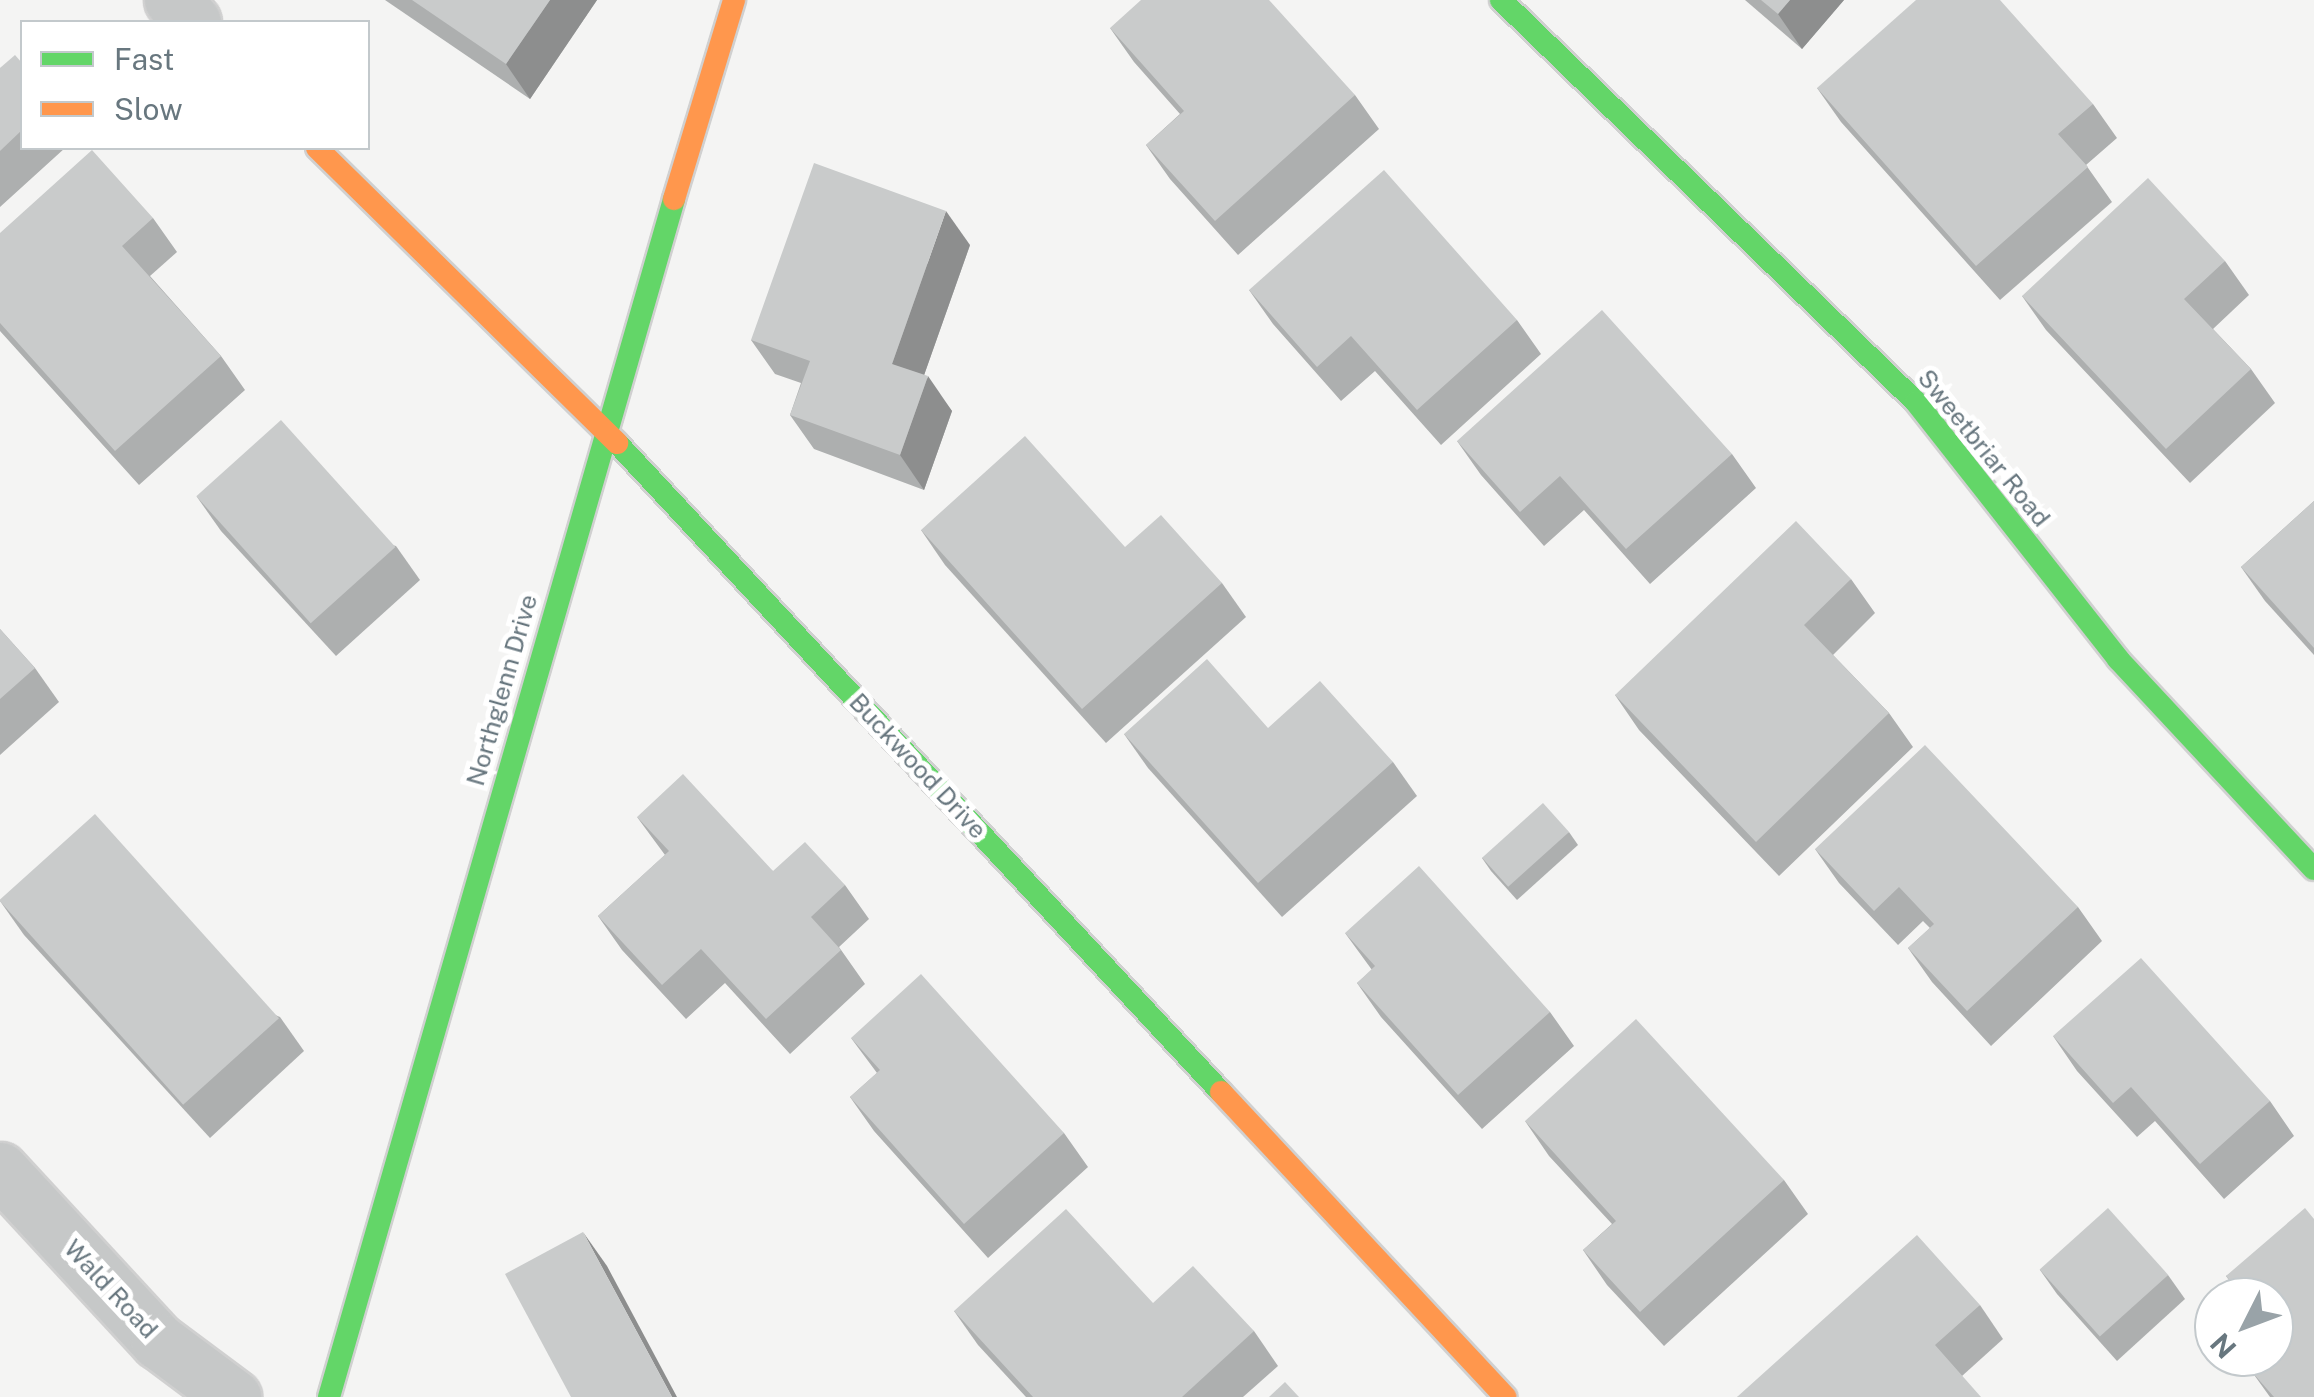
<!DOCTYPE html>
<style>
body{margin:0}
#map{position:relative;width:2314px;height:1397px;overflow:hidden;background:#f4f4f3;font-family:"Public Sans",sans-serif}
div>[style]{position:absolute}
.roads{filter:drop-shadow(2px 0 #d0d0d0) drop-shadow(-2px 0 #d0d0d0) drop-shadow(0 2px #d0d0d0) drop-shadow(0 -2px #d0d0d0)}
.street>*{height:55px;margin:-27.5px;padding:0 27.5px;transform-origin:27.5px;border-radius:27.5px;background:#c6c8c8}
.fast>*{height:22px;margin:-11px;padding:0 11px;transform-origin:11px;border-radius:11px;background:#63d668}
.slow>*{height:22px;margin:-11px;padding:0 11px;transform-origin:11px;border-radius:11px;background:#ff974d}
.wall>*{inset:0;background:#adafaf}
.shaded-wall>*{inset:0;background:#8d8e8e}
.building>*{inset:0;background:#c9cbcb;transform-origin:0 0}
span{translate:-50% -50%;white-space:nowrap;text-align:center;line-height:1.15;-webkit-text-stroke:10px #fff;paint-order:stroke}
.street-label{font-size:25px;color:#68777f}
.legend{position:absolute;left:20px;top:20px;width:350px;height:130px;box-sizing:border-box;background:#fff;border:2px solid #c3c9cc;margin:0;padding:12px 18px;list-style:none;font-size:30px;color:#68777f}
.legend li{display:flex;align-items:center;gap:20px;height:50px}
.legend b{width:50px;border:2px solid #c3c9cc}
.north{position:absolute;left:2194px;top:1277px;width:100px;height:100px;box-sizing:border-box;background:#fff;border:2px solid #c3c9cc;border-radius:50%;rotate:228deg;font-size:28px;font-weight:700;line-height:40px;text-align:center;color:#68777f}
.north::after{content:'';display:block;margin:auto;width:35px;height:45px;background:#99a3a8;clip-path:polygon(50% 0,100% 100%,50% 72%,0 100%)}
</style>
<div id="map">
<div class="roads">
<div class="street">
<i style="left:172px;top:0;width:30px;rotate:46deg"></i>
<i style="left:0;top:1170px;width:233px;rotate:47.3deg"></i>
<i style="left:158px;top:1341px;width:94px;rotate:36.7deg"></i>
</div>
<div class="fast">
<i style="left:1501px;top:0;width:578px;rotate:44.09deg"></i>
<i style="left:1916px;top:402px;width:327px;rotate:51.8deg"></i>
<i style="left:2118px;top:659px;width:287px;rotate:47deg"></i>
<i style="left:617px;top:443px;width:887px;rotate:47.06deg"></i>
<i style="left:329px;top:1397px;width:1247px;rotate:-73.93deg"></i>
</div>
<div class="slow">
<i style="left:317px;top:148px;width:421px;rotate:44.5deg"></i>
<i style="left:674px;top:199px;width:208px;rotate:-73.2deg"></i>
<i style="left:1221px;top:1092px;width:417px;rotate:47deg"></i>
</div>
</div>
<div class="wall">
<i style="clip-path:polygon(385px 0,597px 0,530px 99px)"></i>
<i style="clip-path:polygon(1745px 0,1844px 0,1802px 49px)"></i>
<i style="clip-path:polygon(1110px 28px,1355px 95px,1379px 129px,1238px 255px,1170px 179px,1146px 145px,1180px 114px,1134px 62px)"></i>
<i style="clip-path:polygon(22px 63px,22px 148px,65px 148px,0 207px,0 68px)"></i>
<i style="clip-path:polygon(1817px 88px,2093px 104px,2117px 138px,2086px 165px,2112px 202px,2000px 300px,1841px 122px)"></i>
<i style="clip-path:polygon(153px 218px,177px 252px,150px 276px,221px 356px,245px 390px,139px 485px,0 331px,0 233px)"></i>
<i style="clip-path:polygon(970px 245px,924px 375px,952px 411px,924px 490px,814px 449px,790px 415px,801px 383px,775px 374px,751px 340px)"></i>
<i style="clip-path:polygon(2225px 261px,2249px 295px,2213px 329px,2251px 369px,2275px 403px,2190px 483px,2046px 330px,2022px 296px)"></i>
<i style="clip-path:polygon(1249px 290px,1517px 320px,1541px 354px,1441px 445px,1375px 371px,1341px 401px,1273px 324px)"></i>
<i style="clip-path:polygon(1457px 441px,1732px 454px,1756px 488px,1650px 584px,1584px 510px,1544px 546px,1481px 475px)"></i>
<i style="clip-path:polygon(197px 497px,396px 546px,420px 580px,336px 656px,221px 531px)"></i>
<i style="clip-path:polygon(2314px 501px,2314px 655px,2265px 601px,2241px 567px)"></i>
<i style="clip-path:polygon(921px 530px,1125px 547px,1222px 583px,1246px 617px,1106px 743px,945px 565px)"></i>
<i style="clip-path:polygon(1851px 579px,1875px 613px,1833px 655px,1889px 713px,1913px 747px,1779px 876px,1639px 730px,1615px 695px)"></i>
<i style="clip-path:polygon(0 629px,35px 668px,59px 702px,0 755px)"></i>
<i style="clip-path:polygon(1268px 728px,1393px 762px,1417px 796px,1282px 917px,1148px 768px,1124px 734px)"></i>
<i style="clip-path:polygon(637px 817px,773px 871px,845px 885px,869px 919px,839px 947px,865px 984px,790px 1054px,725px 983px,686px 1019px,622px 950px,598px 916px,665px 855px)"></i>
<i style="clip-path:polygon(1569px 832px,1578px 845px,1517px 900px,1491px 871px,1482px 858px)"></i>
<i style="clip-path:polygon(1815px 849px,2078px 907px,2102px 941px,1991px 1046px,1932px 982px,1908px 948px,1930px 928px,1923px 921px,1898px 945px,1839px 883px)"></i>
<i style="clip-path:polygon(0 901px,280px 1017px,304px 1051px,210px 1138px,24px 935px)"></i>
<i style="clip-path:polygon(1345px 933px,1550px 1012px,1574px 1046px,1482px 1129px,1381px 1017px,1357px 983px,1372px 970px)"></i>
<i style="clip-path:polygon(2053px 1036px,2270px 1101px,2294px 1136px,2224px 1199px,2155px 1121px,2137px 1137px,2077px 1071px)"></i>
<i style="clip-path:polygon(851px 1038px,1064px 1133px,1088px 1167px,988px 1258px,874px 1131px,850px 1097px,877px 1073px)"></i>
<i style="clip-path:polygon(1525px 1121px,1784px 1180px,1808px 1214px,1664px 1346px,1607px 1285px,1583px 1250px,1612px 1224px,1549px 1156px)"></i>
<i style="clip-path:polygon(2314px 1219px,2314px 1397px,2270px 1397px,2252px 1372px,2282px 1347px,2274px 1338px,2274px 1297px,2241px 1297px,2226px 1276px)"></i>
<i style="clip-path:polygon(2040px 1270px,2168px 1275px,2185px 1299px,2117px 1361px,2057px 1294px)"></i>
<i style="clip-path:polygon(1153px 1303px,1254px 1331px,1278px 1366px,1243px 1397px,1026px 1397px,978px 1345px,954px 1311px)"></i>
<i style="clip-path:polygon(1980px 1305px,2003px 1339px,1962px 1376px,1737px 1397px)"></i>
</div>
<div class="shaded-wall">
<i style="clip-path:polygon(550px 0,597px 0,530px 99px,506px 64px)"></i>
<i style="clip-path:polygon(1790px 0,1844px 0,1802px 49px,1778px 14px)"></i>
<i style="clip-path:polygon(946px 211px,970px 245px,916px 398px,892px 364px)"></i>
<i style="clip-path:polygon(928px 376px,952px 411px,924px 490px,900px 455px)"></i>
<i style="clip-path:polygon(583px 1232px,607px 1266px,677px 1397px,672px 1397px)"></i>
</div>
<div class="building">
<i style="clip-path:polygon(412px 0,550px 0,506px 64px)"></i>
<i style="clip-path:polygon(1141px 0,1269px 0,1355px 95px,1215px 221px,1146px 145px,1184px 111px,1110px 28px)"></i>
<i style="clip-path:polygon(1761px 0,1790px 0,1778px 14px)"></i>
<i style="clip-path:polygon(1916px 0,2000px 0,2093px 104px,2058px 134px,2088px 167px,1976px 266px,1817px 88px)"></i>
<i style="clip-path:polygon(15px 55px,22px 63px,22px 130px,0 151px,0 68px)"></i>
<i style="clip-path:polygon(92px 150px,153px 218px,122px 246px,221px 356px,115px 451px,0 323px,0 233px)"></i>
<i style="clip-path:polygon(814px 163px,946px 211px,892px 364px,928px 376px,900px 455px,790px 415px,810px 361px,751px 340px)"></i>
<i style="clip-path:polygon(1384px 170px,1517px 320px,1417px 410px,1351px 336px,1317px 367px,1249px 290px)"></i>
<i style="clip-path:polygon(2148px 178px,2225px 261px,2184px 299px,2251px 369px,2166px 449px,2022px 296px)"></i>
<i style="clip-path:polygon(1602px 310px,1732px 454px,1626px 549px,1560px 476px,1520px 512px,1457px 441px)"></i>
<i style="left:281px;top:420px;width:171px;height:114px;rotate:48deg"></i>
<i style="clip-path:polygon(1025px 436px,1125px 547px,1161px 515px,1222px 583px,1082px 709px,921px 530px)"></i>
<i style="clip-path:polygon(2314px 501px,2314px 648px,2241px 567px)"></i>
<i style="clip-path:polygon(1796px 521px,1851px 579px,1804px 625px,1889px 713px,1756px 842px,1615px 695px)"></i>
<i style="clip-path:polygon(0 629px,35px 668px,0 699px)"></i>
<i style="clip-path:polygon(1207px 659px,1268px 728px,1320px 681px,1393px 762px,1258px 883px,1124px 734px)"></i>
<i style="clip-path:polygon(1925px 745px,2078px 907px,1967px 1011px,1908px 948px,1934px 924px,1899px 887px,1874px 911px,1815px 849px)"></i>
<i style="clip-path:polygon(683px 774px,773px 871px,805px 842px,845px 885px,811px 917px,841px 950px,766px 1019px,701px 949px,662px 985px,598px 916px,669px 851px,637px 817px)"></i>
<i style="left:1543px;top:803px;width:39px;height:82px;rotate:48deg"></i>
<i style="left:95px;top:814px;width:275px;height:129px;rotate:48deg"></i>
<i style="clip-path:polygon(1419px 866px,1550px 1012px,1458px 1095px,1357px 983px,1375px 966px,1345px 933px)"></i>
<i style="clip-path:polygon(2141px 958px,2270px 1101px,2200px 1164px,2131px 1087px,2113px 1103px,2053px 1036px)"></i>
<i style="clip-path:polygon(921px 974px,1064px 1133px,964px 1224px,850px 1097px,880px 1070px,851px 1038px)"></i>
<i style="clip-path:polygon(1636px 1019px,1784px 1180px,1640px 1312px,1583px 1250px,1616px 1221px,1525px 1121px)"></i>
<i style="left:2108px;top:1208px;width:90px;height:92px;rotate:48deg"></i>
<i style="clip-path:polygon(2305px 1208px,2314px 1219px,2314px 1397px,2274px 1397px,2252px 1372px,2270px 1357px,2274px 1357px,2274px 1353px,2285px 1344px,2274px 1331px,2274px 1297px,2244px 1297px,2226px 1276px)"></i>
<i style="clip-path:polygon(1066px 1209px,1153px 1303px,1193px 1266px,1254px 1331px,1182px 1397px,1033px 1397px,954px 1311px)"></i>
<i style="clip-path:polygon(583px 1232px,672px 1397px,571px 1397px,505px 1274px)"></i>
<i style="clip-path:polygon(1917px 1235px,1980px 1305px,1935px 1345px,1981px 1397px,1737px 1397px)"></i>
<i style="clip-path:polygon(1285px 1382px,1299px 1397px,1269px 1397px)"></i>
</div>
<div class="street-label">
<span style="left:1984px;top:448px;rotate:51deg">Sweetbriar Road</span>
<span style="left:502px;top:690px;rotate:-74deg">Northglenn Drive</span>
<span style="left:918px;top:766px;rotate:47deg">Buckwood Drive</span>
<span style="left:111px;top:1289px;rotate:47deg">Wald Road</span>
</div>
<ul class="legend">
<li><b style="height:12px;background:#63d668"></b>Fast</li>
<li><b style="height:12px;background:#ff974d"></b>Slow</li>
</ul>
<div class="north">N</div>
</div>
